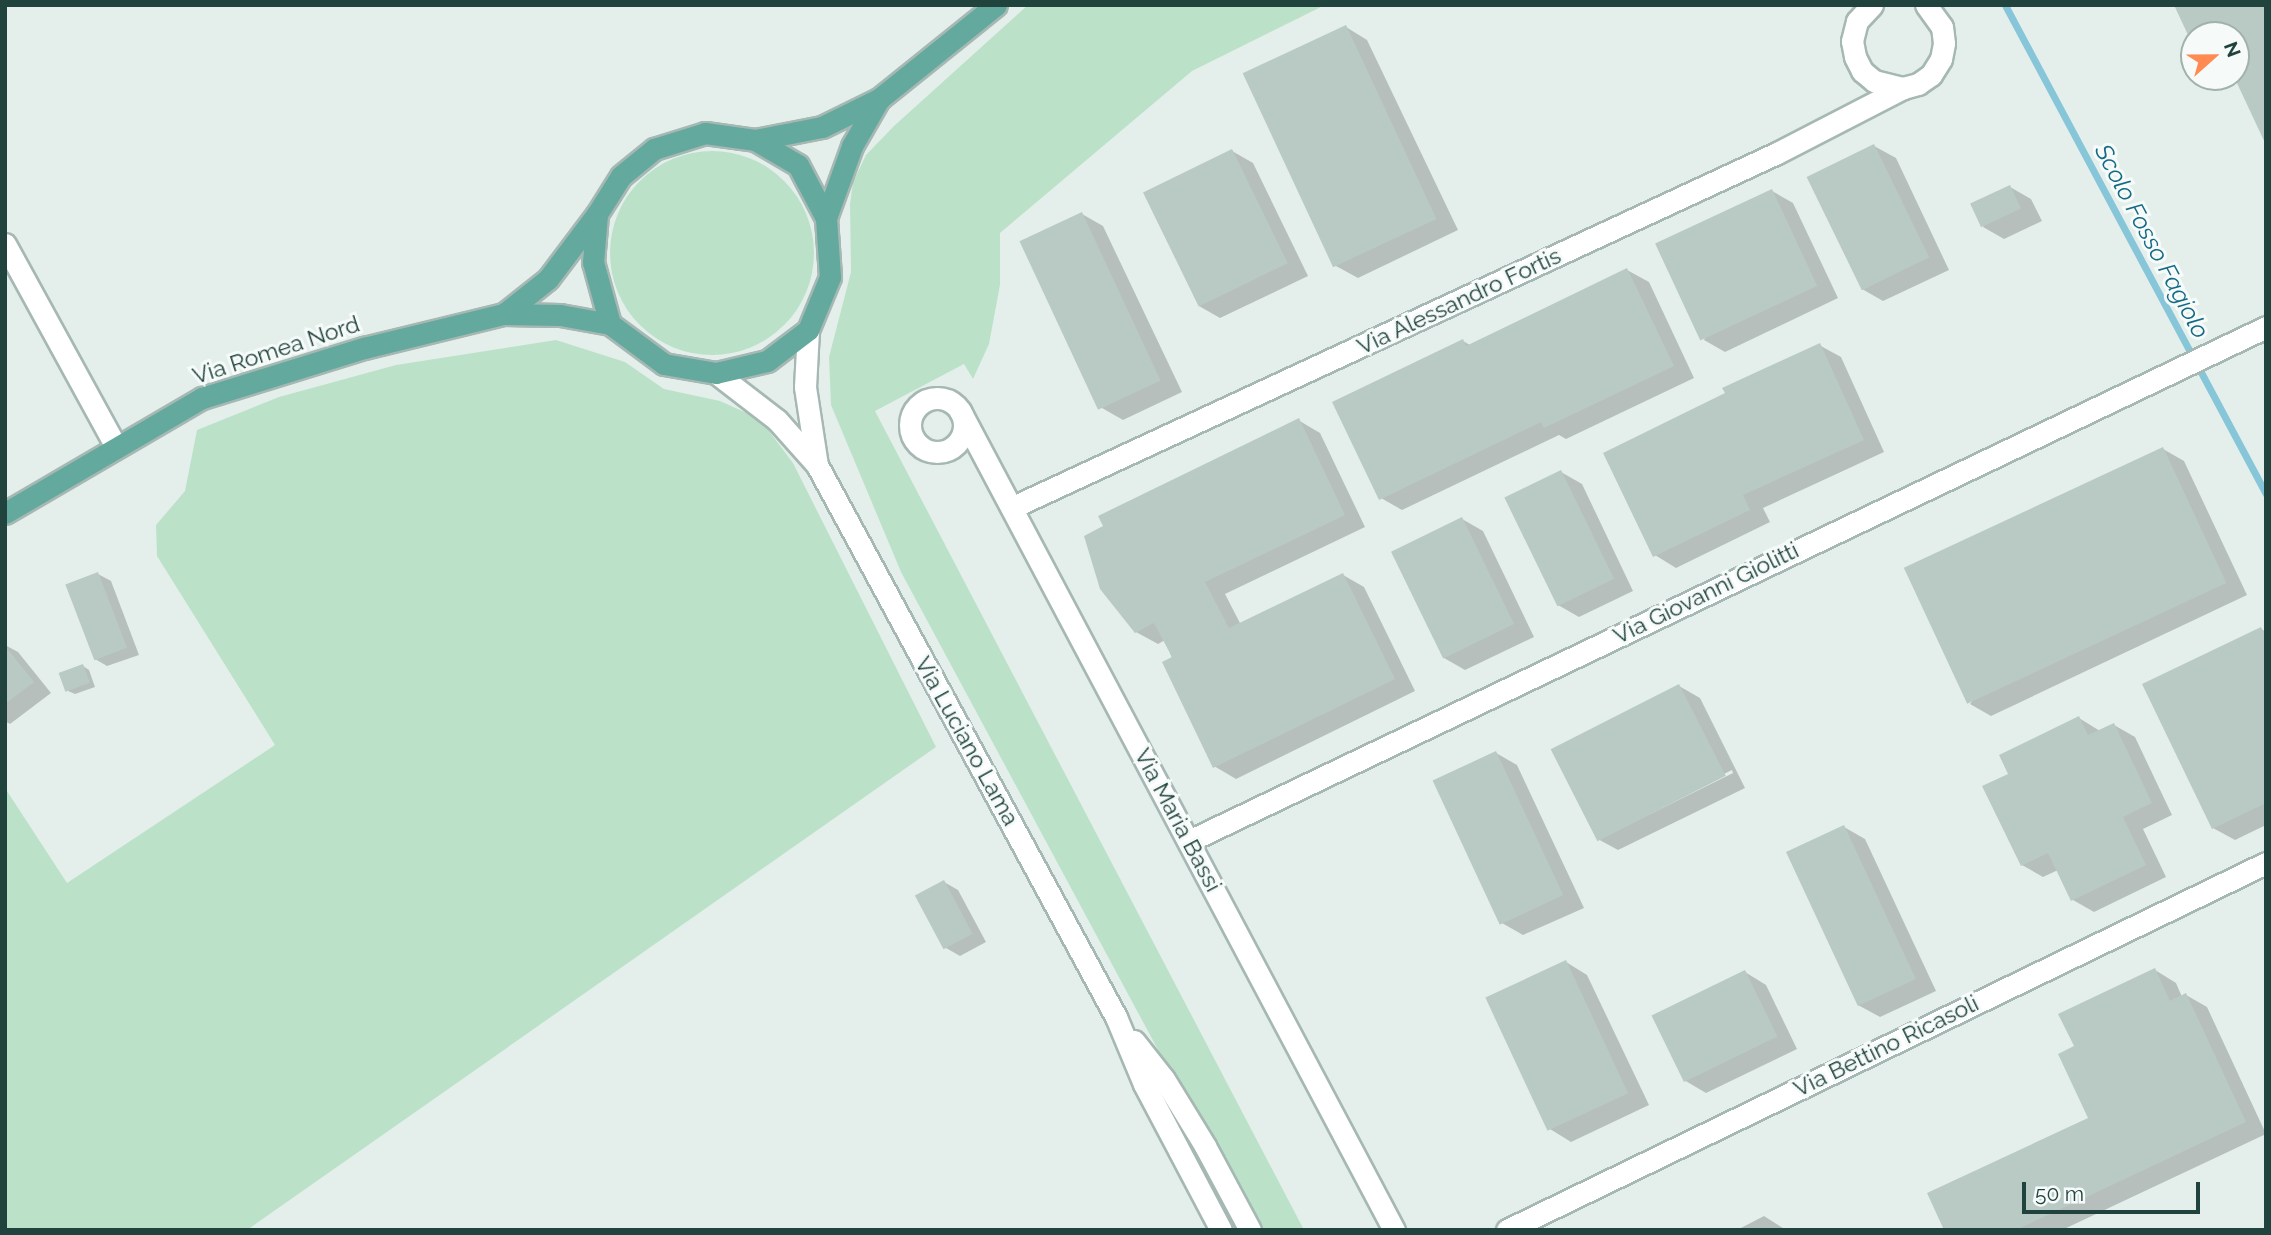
<!DOCTYPE html>
<style>
body{margin:0}
#map{position:relative;width:2271px;height:1235px;overflow:hidden;background:#e4efeb;font-family:Raleway,sans-serif}
div>[style]{position:absolute}
.green>*{inset:0;background:#bbe2c9}
.round{border-radius:50%}
.shadow>*{inset:0;background:#0003}
.stream>*{height:7px;margin:-3.5px;padding:0 3.5px;transform-origin:3.5px;border-radius:3.5px;background:#87c6d9}
.building>*{inset:0;background:#b9cac5;transform-origin:0 0}
.roads{filter:drop-shadow(2px 0 #a6b8b3) drop-shadow(-2px 0 #a6b8b3) drop-shadow(0 2px #a6b8b3) drop-shadow(0 -2px #a6b8b3)}
.minor>*{height:21px;margin:-10.5px;padding:0 10.5px;transform-origin:10.5px;border-radius:10.5px;background:#fff}
.minor>.ring{margin:-10.5px;padding:0;box-sizing:content-box;background:none;border:21px solid #fff;border-radius:50%}
.major>*{height:21px;margin:-10.5px;padding:0 10.5px;transform-origin:10.5px;border-radius:10.5px;background:#64a99d}
span{translate:-50% -50%;white-space:nowrap;text-align:center;line-height:1.15;-webkit-text-stroke:6px #f6fbf9;paint-order:stroke}
.street-label{font-size:23px;color:#21433d}
.water-label{font-size:24px;color:#146a86;font-style:italic}
.frame{position:absolute;inset:0;border:7px solid #21433d;pointer-events:none}
.north{position:absolute;left:2180px;top:21px;width:70px;height:70px;box-sizing:border-box;background:#f6fbf9;border:2px solid #a1b1ae;border-radius:50%;rotate:69deg;font-size:19px;font-weight:700;line-height:28px;text-align:center;color:#21433d}
.north::after{content:'';display:block;margin:auto;width:24px;height:32px;background:#ff8b52;clip-path:polygon(50% 0,100% 100%,50% 72%,0 100%)}
.scale{position:absolute;left:2022px;top:1182px;width:178px;height:32px;box-sizing:border-box;border:4px solid #21433d;border-top:0;padding-left:9px;font-size:21px;line-height:24px;white-space:nowrap;color:#21433d;-webkit-text-stroke:5px #f6fbf9;paint-order:stroke}
</style>
<div id="map">
<div class="green">
<i style="clip-path:polygon(1028px 5px,1325px 5px,1192px 71px,1000px 233px,1000px 285px,989px 344px,973px 379px,964px 364px,875px 411px,1304px 1230px,1263px 1230px,1217px 1143px,1164px 1061px,901px 572px,831px 405px,829px 357px,851px 272px,850px 204px,853px 182px,866px 155px,894px 126px)"></i>
<i class="round" style="left:610px;top:151px;width:204px;height:204px"></i>
<i style="clip-path:polygon(556px 340px,625px 362px,664px 389px,720px 401px,760px 419px,793px 463px,936px 747px,247px 1230px,5px 1230px,5px 788px,67px 883px,275px 745px,157px 556px,156px 525px,185px 491px,197px 430px,279px 397px,396px 365px)"></i>
</div>
<div class="shadow">
<i style="clip-path:polygon(1346px 27px,1367px 40px,1458px 230px,1358px 278px,1336px 266px)"></i>
<i style="clip-path:polygon(1874px 146px,1896px 158px,1949px 270px,1883px 301px,1862px 289px)"></i>
<i style="clip-path:polygon(1232px 151px,1253px 163px,1308px 276px,1220px 318px,1199px 306px)"></i>
<i style="clip-path:polygon(2010px 187px,2031px 199px,2042px 221px,2004px 239px,1983px 227px)"></i>
<i style="clip-path:polygon(1772px 191px,1793px 203px,1838px 298px,1725px 352px,1704px 340px)"></i>
<i style="clip-path:polygon(1082px 214px,1103px 226px,1182px 392px,1123px 420px,1102px 408px)"></i>
<i style="clip-path:polygon(1627px 270px,1649px 282px,1694px 378px,1566px 439px,1559px 435px,1402px 510px,1381px 498px,1463px 341px,1470px 345px)"></i>
<i style="clip-path:polygon(1819px 345px,1841px 357px,1884px 452px,1763px 508px,1770px 522px,1676px 568px,1655px 555px,1727px 394px)"></i>
<i style="clip-path:polygon(1298px 420px,1320px 433px,1365px 527px,1225px 594px,1241px 625px,1343px 575px,1364px 587px,1415px 691px,1236px 779px,1214px 766px,1165px 640px,1158px 644px,1136px 632px)"></i>
<i style="clip-path:polygon(2163px 449px,2184px 461px,2247px 595px,1991px 716px,1970px 704px)"></i>
<i style="clip-path:polygon(1561px 472px,1582px 484px,1633px 591px,1579px 617px,1558px 605px)"></i>
<i style="clip-path:polygon(1462px 519px,1483px 531px,1534px 637px,1465px 670px,1444px 658px)"></i>
<i style="clip-path:polygon(98px 574px,111px 581px,139px 655px,107px 666px,95px 659px)"></i>
<i style="clip-path:polygon(2261px 629px,2266px 632px,2266px 825px,2235px 840px,2213px 828px)"></i>
<i style="clip-path:polygon(5px 645px,18px 652px,51px 693px,10px 724px,5px 721px)"></i>
<i style="clip-path:polygon(83px 666px,89px 670px,95px 687px,75px 694px,68px 691px)"></i>
<i style="clip-path:polygon(evenodd,1679px 686px,1700px 698px,1745px 788px,1618px 850px,1596px 838px,1679px 686px,1732px 770px,1733px 773px,1606px 836px,1606px 832px,1732px 770px)"></i>
<i style="clip-path:polygon(2079px 718px,2100px 731px,2114px 725px,2135px 737px,2172px 815px,2143px 829px,2166px 877px,2094px 912px,2073px 900px,2058px 870px,2043px 877px,2022px 865px,2010px 775px)"></i>
<i style="clip-path:polygon(1496px 753px,1517px 765px,1584px 908px,1523px 935px,1502px 923px)"></i>
<i style="clip-path:polygon(1844px 827px,1865px 839px,1936px 991px,1880px 1017px,1858px 1005px)"></i>
<i style="clip-path:polygon(944px 882px,958px 890px,986px 942px,960px 956px,946px 948px)"></i>
<i style="clip-path:polygon(1566px 962px,1587px 975px,1649px 1105px,1571px 1142px,1550px 1129px)"></i>
<i style="clip-path:polygon(2155px 970px,2176px 983px,2182px 997px,2186px 995px,2207px 1007px,2266px 1134px,2062px 1230px,1946px 1230px,2090px 1119px,2076px 1047px)"></i>
<i style="clip-path:polygon(1745px 972px,1766px 985px,1797px 1049px,1706px 1093px,1684px 1080px)"></i>
<i style="clip-path:polygon(1764px 1216px,1786px 1230px,1737px 1230px)"></i>
</div>
<div class="stream">
<i style="left:2005px;top:5px;width:554px;rotate:61.91deg"></i>
</div>
<div class="building">
<i style="clip-path:polygon(2174px 5px,2266px 5px,2266px 145px,2236px 81px,2236px 35px,2188px 35px)"></i>
<i style="left:1346px;top:25px;width:214px;height:114px;rotate:65deg"></i>
<i style="left:1874px;top:144px;width:126px;height:75px;rotate:64deg"></i>
<i style="left:1232px;top:149px;width:127px;height:99px;rotate:64deg"></i>
<i style="left:2010px;top:185px;width:26px;height:44px;rotate:65deg"></i>
<i style="left:1772px;top:189px;width:107px;height:129px;rotate:65deg"></i>
<i style="left:1082px;top:212px;width:186px;height:69px;rotate:65deg"></i>
<i style="clip-path:polygon(1627px 268px,1674px 366px,1544px 428px,1541px 422px,1379px 500px,1332px 402px,1463px 339px,1466px 346px)"></i>
<i style="clip-path:polygon(1820px 343px,1864px 440px,1743px 495px,1750px 510px,1653px 557px,1603px 453px,1725px 393px,1722px 388px)"></i>
<i style="clip-path:polygon(1299px 418px,1345px 515px,1205px 582px,1229px 628px,1343px 573px,1395px 679px,1213px 768px,1162px 662px,1172px 657px,1154px 623px,1135px 633px,1100px 589px,1084px 536px,1103px 526px,1098px 516px)"></i>
<i style="left:2163px;top:447px;width:150px;height:286px;rotate:65deg"></i>
<i style="left:1561px;top:470px;width:121px;height:63px;rotate:64deg"></i>
<i style="left:1462px;top:517px;width:119px;height:79px;rotate:64deg"></i>
<i style="left:98px;top:572px;width:81px;height:35px;rotate:69deg"></i>
<i style="clip-path:polygon(2261px 627px,2266px 637px,2266px 803px,2212px 829px,2142px 684px)"></i>
<i style="clip-path:polygon(5px 646px,34px 682px,5px 704px)"></i>
<i style="left:83px;top:664px;width:20px;height:26px;rotate:70deg"></i>
<i style="left:1679px;top:684px;width:103px;height:144px;rotate:63deg"></i>
<i style="clip-path:polygon(2079px 716px,2088px 735px,2114px 723px,2152px 803px,2123px 817px,2146px 865px,2071px 901px,2048px 853px,2021px 866px,1982px 786px,2008px 774px,1999px 755px)"></i>
<i style="left:1496px;top:751px;width:159px;height:70px;rotate:65deg"></i>
<i style="left:1844px;top:825px;width:170px;height:64px;rotate:65deg"></i>
<i style="left:944px;top:880px;width:61px;height:33px;rotate:62deg"></i>
<i style="left:1566px;top:960px;width:147px;height:89px;rotate:65deg"></i>
<i style="clip-path:polygon(2155px 968px,2170px 1001px,2186px 993px,2246px 1122px,2016px 1230px,1944px 1230px,1927px 1193px,2088px 1118px,2058px 1054px,2074px 1046px,2058px 1014px)"></i>
<i style="left:1745px;top:970px;width:74px;height:104px;rotate:64deg"></i>
</div>
<div class="roads">
<div class="minor">
<i style="left:1872px;top:5px;width:22px;rotate:133deg"></i>
<i style="left:1857px;top:21px;width:21px;rotate:104deg"></i>
<i style="left:1852px;top:41px;width:16px;rotate:79deg"></i>
<i style="left:1855px;top:57px;width:16px;rotate:63deg"></i>
<i style="left:1862px;top:71px;width:16px;rotate:40deg"></i>
<i style="left:1874px;top:81px;width:30px;rotate:14deg"></i>
<i style="left:1903px;top:88px;width:16px;rotate:-15deg"></i>
<i style="left:1918px;top:84px;width:16px;rotate:-35deg"></i>
<i style="left:1931px;top:75px;width:19px;rotate:-58deg"></i>
<i style="left:1941px;top:59px;width:16px;rotate:-79deg"></i>
<i style="left:1944px;top:43px;width:16px;rotate:-97deg"></i>
<i style="left:1942px;top:27px;width:27px;rotate:-126deg"></i>
<i style="left:5px;top:244px;width:231px;rotate:61.3deg"></i>
<i style="left:808px;top:330px;width:57px;rotate:93deg"></i>
<i style="left:805px;top:387px;width:79px;rotate:81.3deg"></i>
<i style="left:716px;top:373px;width:77px;rotate:37.6deg"></i>
<i style="left:777px;top:420px;width:60px;rotate:48.4deg"></i>
<i style="left:817px;top:465px;width:628px;rotate:61.56deg"></i>
<i style="left:1116px;top:1017px;width:73px;rotate:67.3deg"></i>
<i style="left:1144px;top:1084px;width:165px;rotate:62.2deg"></i>
<i class="ring" style="left:910px;top:398px;width:33px;height:33px"></i>
<i style="left:960px;top:411px;width:927px;rotate:62.08deg"></i>
<i style="left:1013px;top:507px;width:842px;rotate:-24.86deg"></i>
<i style="left:1777px;top:153px;width:142px;rotate:-27.3deg"></i>
<i style="left:1189px;top:841px;width:1193px;rotate:-25.51deg"></i>
<i style="left:1134px;top:1041px;width:48px;rotate:51.7deg"></i>
<i style="left:1164px;top:1079px;width:79px;rotate:58.5deg"></i>
<i style="left:1205px;top:1146px;width:95px;rotate:61.8deg"></i>
<i style="left:1507px;top:1230px;width:843px;rotate:-25.81deg"></i>
</div>
<div class="major">
<i style="left:705px;top:133px;width:50px;rotate:8deg"></i>
<i style="left:755px;top:140px;width:50px;rotate:30.2deg"></i>
<i style="left:798px;top:165px;width:60px;rotate:62.2deg"></i>
<i style="left:826px;top:218px;width:59px;rotate:86.1deg"></i>
<i style="left:830px;top:277px;width:57px;rotate:112.5deg"></i>
<i style="left:808px;top:330px;width:51px;rotate:142.9deg"></i>
<i style="left:767px;top:361px;width:52px;rotate:166.8deg"></i>
<i style="left:716px;top:373px;width:53px;rotate:-170.2deg"></i>
<i style="left:664px;top:364px;width:67px;rotate:-143.5deg"></i>
<i style="left:610px;top:324px;width:64px;rotate:-105.3deg"></i>
<i style="left:593px;top:262px;width:48px;rotate:-85.2deg"></i>
<i style="left:597px;top:214px;width:45px;rotate:-57.7deg"></i>
<i style="left:621px;top:176px;width:43px;rotate:-39.3deg"></i>
<i style="left:654px;top:149px;width:53px;rotate:-17.4deg"></i>
<i style="left:755px;top:140px;width:68px;rotate:-11deg"></i>
<i style="left:822px;top:127px;width:64px;rotate:-26.2deg"></i>
<i style="left:879px;top:99px;width:150px;rotate:-38.8deg"></i>
<i style="left:826px;top:218px;width:77px;rotate:-70.1deg"></i>
<i style="left:852px;top:146px;width:54px;rotate:-60.1deg"></i>
<i style="left:504px;top:314px;width:56px;rotate:-38.5deg"></i>
<i style="left:548px;top:279px;width:81px;rotate:-53deg"></i>
<i style="left:5px;top:513px;width:228px;rotate:-30.3deg"></i>
<i style="left:202px;top:398px;width:170px;rotate:-17.2deg"></i>
<i style="left:364px;top:348px;width:144px;rotate:-13.7deg"></i>
<i style="left:504px;top:314px;width:56px;rotate:1deg"></i>
<i style="left:560px;top:315px;width:51px;rotate:10.2deg"></i>
</div>
</div>
<div class="street-label">
<span style="left:1459px;top:301px;rotate:-25deg">Via Alessandro Fortis</span>
<span style="left:276px;top:350px;rotate:-18deg">Via Romea Nord</span>
<span style="left:1706px;top:593px;rotate:-26deg">Via Giovanni Giolitti</span>
<span style="left:967px;top:741px;rotate:61deg">Via Luciano Lama</span>
<span style="left:1178px;top:820px;rotate:62deg">Via Maria Bassi</span>
<span style="left:1886px;top:1046px;rotate:-26deg">Via Bettino Ricasoli</span>
</div>
<div class="water-label">
<span style="left:2152px;top:241px;rotate:62deg">Scolo Fosso Fagiolo</span>
</div>
<div class="frame"></div>
<div class="north">N</div>
<div class="scale">50 m</div>
</div>
